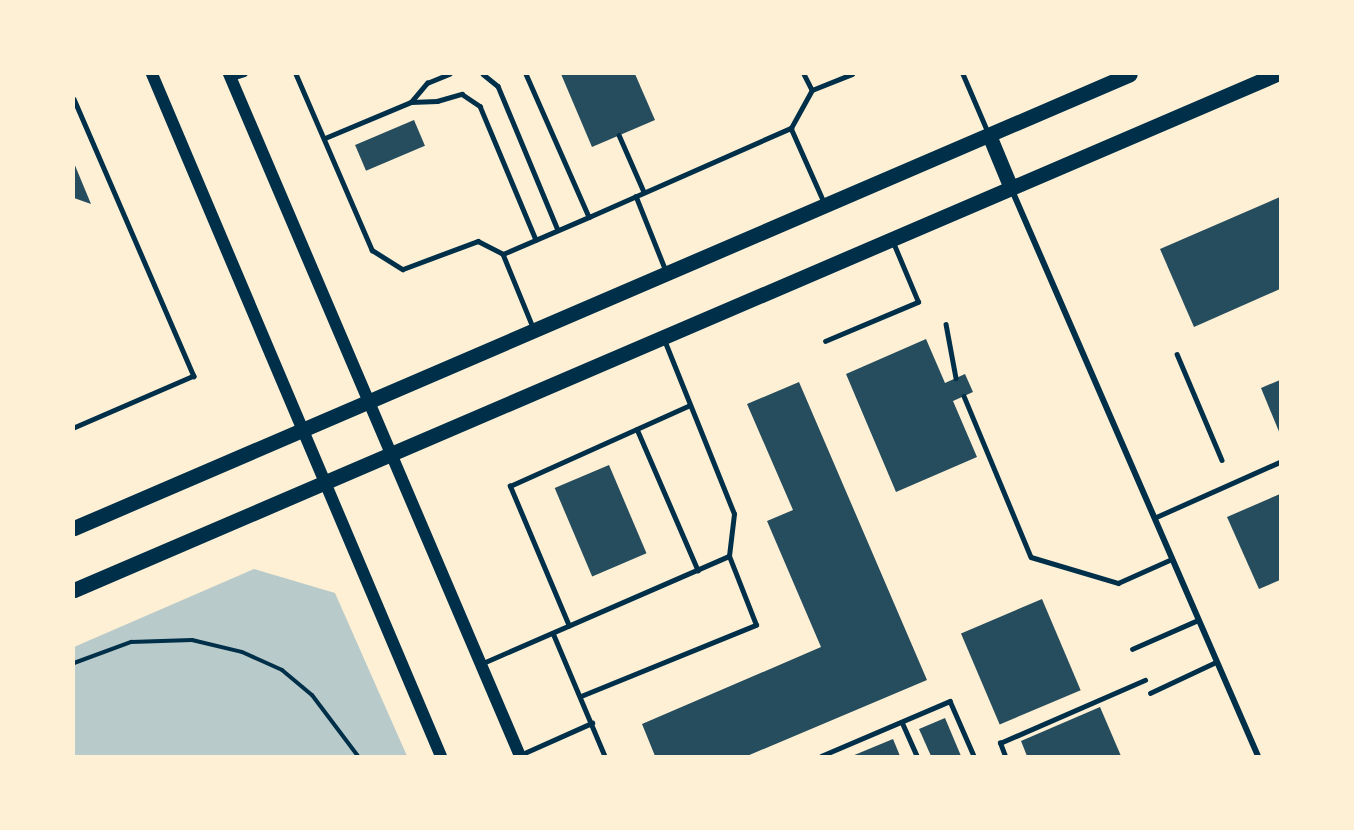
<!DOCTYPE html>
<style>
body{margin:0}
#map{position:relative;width:1354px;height:830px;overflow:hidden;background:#fdf0d5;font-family:"Fira Sans Condensed",sans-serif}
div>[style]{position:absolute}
.green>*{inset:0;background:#b9caca}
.building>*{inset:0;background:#264d5e;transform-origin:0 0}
.path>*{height:4px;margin:-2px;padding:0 2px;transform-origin:2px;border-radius:2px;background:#003049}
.service>*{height:4.5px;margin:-2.25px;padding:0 2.25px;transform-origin:2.25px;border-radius:2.25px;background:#003049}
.minor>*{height:6px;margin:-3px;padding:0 3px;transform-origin:3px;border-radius:3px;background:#003049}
.secondary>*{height:12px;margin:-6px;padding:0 6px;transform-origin:6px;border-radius:6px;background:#003049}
.primary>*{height:15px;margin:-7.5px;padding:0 7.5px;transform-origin:7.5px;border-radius:7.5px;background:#003049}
span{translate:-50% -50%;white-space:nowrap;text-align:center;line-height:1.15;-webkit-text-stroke:6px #fdf0d5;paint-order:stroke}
.frame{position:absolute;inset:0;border:75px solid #fdf0d5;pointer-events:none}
</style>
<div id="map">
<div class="green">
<i style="clip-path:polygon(254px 569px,335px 593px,407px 756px,74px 756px,74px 647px)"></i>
</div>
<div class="building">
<i style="clip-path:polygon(561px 74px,635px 74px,655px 120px,592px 147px)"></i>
<i style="left:414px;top:120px;width:28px;height:64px;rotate:67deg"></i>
<i style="clip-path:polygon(74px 163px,91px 204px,74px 198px)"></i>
<i style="clip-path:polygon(1280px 197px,1280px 289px,1194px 327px,1160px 249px)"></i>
<i style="clip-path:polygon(926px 339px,945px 383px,965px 374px,973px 392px,953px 401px,977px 457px,896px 492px,846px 374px)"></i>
<i style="clip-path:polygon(1280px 380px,1280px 434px,1261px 388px)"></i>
<i style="clip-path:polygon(799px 382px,927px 680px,747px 756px,655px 756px,642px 724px,821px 647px,767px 521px,793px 510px,747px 404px)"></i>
<i style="left:609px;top:465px;width:96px;height:59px;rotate:67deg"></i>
<i style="clip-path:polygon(1280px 494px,1280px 580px,1259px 589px,1227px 517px)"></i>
<i style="left:1042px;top:599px;width:99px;height:88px;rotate:67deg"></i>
<i style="clip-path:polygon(1100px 707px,1121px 756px,1027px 756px,1021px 741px)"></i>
<i style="clip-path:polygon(945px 718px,961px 756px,931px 756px,919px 729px)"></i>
<i style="clip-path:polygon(893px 739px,900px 756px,852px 756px)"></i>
</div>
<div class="path">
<i style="left:74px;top:663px;width:61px;rotate:-20.2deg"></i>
<i style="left:131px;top:642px;width:61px;rotate:-1.9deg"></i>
<i style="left:192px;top:640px;width:51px;rotate:13.5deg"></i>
<i style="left:242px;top:652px;width:44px;rotate:24.2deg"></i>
<i style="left:282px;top:670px;width:39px;rotate:40deg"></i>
<i style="left:312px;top:695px;width:76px;rotate:53deg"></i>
</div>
<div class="service">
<i style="left:296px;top:74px;width:192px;rotate:66.6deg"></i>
<i style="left:372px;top:250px;width:36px;rotate:32deg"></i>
<i style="left:403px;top:269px;width:80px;rotate:-20.5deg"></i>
<i style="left:478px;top:241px;width:28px;rotate:27deg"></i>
<i style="left:503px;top:254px;width:94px;rotate:-23.3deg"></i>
<i style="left:589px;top:217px;width:221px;rotate:-23.8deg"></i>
<i style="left:791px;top:128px;width:43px;rotate:-61.1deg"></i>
<i style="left:812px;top:90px;width:43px;rotate:-21.8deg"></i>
<i style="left:483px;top:74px;width:19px;rotate:39deg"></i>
<i style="left:498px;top:86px;width:156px;rotate:67.4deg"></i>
<i style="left:526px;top:74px;width:156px;rotate:66.2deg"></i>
<i style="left:804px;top:74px;width:18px;rotate:63deg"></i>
<i style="left:963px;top:74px;width:63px;rotate:66.7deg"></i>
<i style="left:232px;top:78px;width:13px;rotate:-18deg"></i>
<i style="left:74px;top:99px;width:302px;rotate:66.6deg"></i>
<i style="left:194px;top:376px;width:131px;rotate:156.6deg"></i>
<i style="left:411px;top:102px;width:25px;rotate:-50deg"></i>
<i style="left:427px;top:83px;width:24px;rotate:-22deg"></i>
<i style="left:791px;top:128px;width:81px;rotate:66deg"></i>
<i style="left:619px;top:135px;width:62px;rotate:66.3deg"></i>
<i style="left:325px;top:138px;width:93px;rotate:-22.7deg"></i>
<i style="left:411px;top:102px;width:26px;rotate:-2deg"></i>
<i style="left:437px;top:101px;width:26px;rotate:-16deg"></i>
<i style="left:462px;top:94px;width:22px;rotate:34deg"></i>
<i style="left:480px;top:106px;width:145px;rotate:67.3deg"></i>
<i style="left:636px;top:196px;width:81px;rotate:68.2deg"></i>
<i style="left:503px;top:254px;width:79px;rotate:67.7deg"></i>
<i style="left:946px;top:324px;width:55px;rotate:79.5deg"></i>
<i style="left:825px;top:341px;width:101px;rotate:-22.8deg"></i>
<i style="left:918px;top:302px;width:67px;rotate:-112.8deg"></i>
<i style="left:1177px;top:354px;width:115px;rotate:67deg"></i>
<i style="left:964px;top:396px;width:174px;rotate:67.4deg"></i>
<i style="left:1031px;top:557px;width:91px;rotate:16.6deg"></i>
<i style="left:1118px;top:583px;width:59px;rotate:-24deg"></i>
<i style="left:637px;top:429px;width:154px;rotate:66.6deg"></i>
<i style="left:1154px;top:518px;width:138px;rotate:-24deg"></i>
<i style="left:569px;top:626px;width:152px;rotate:-112.9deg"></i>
<i style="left:510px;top:486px;width:197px;rotate:-24.2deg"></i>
<i style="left:553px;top:633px;width:134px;rotate:67.1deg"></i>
<i style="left:1132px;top:649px;width:72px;rotate:-23.7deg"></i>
<i style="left:483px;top:663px;width:268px;rotate:-23.5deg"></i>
<i style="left:1150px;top:693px;width:73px;rotate:-25.2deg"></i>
<i style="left:581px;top:696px;width:189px;rotate:-22.1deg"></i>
<i style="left:756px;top:625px;width:74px;rotate:-111.4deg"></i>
<i style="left:729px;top:556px;width:42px;rotate:-83.2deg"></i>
<i style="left:734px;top:514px;width:188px;rotate:-111.9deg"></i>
<i style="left:902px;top:722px;width:37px;rotate:66deg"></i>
<i style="left:520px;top:755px;width:79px;rotate:-24deg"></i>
<i style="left:821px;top:756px;width:140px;rotate:-23.1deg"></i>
<i style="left:950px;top:701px;width:60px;rotate:66.4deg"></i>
<i style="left:1005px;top:756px;width:14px;rotate:-111deg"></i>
<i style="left:1000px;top:743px;width:158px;rotate:-23.5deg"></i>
</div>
<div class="minor">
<i style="left:1011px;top:188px;width:619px;rotate:66.5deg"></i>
</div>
<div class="secondary">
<i style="left:152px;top:74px;width:741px;rotate:67.04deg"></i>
<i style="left:229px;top:74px;width:741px;rotate:66.89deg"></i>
</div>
<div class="primary">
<i style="left:989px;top:135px;width:57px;rotate:67.5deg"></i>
<i style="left:74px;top:528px;width:1149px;rotate:-23.26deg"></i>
<i style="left:74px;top:590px;width:1309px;rotate:-23.22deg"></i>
</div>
<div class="frame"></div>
</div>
